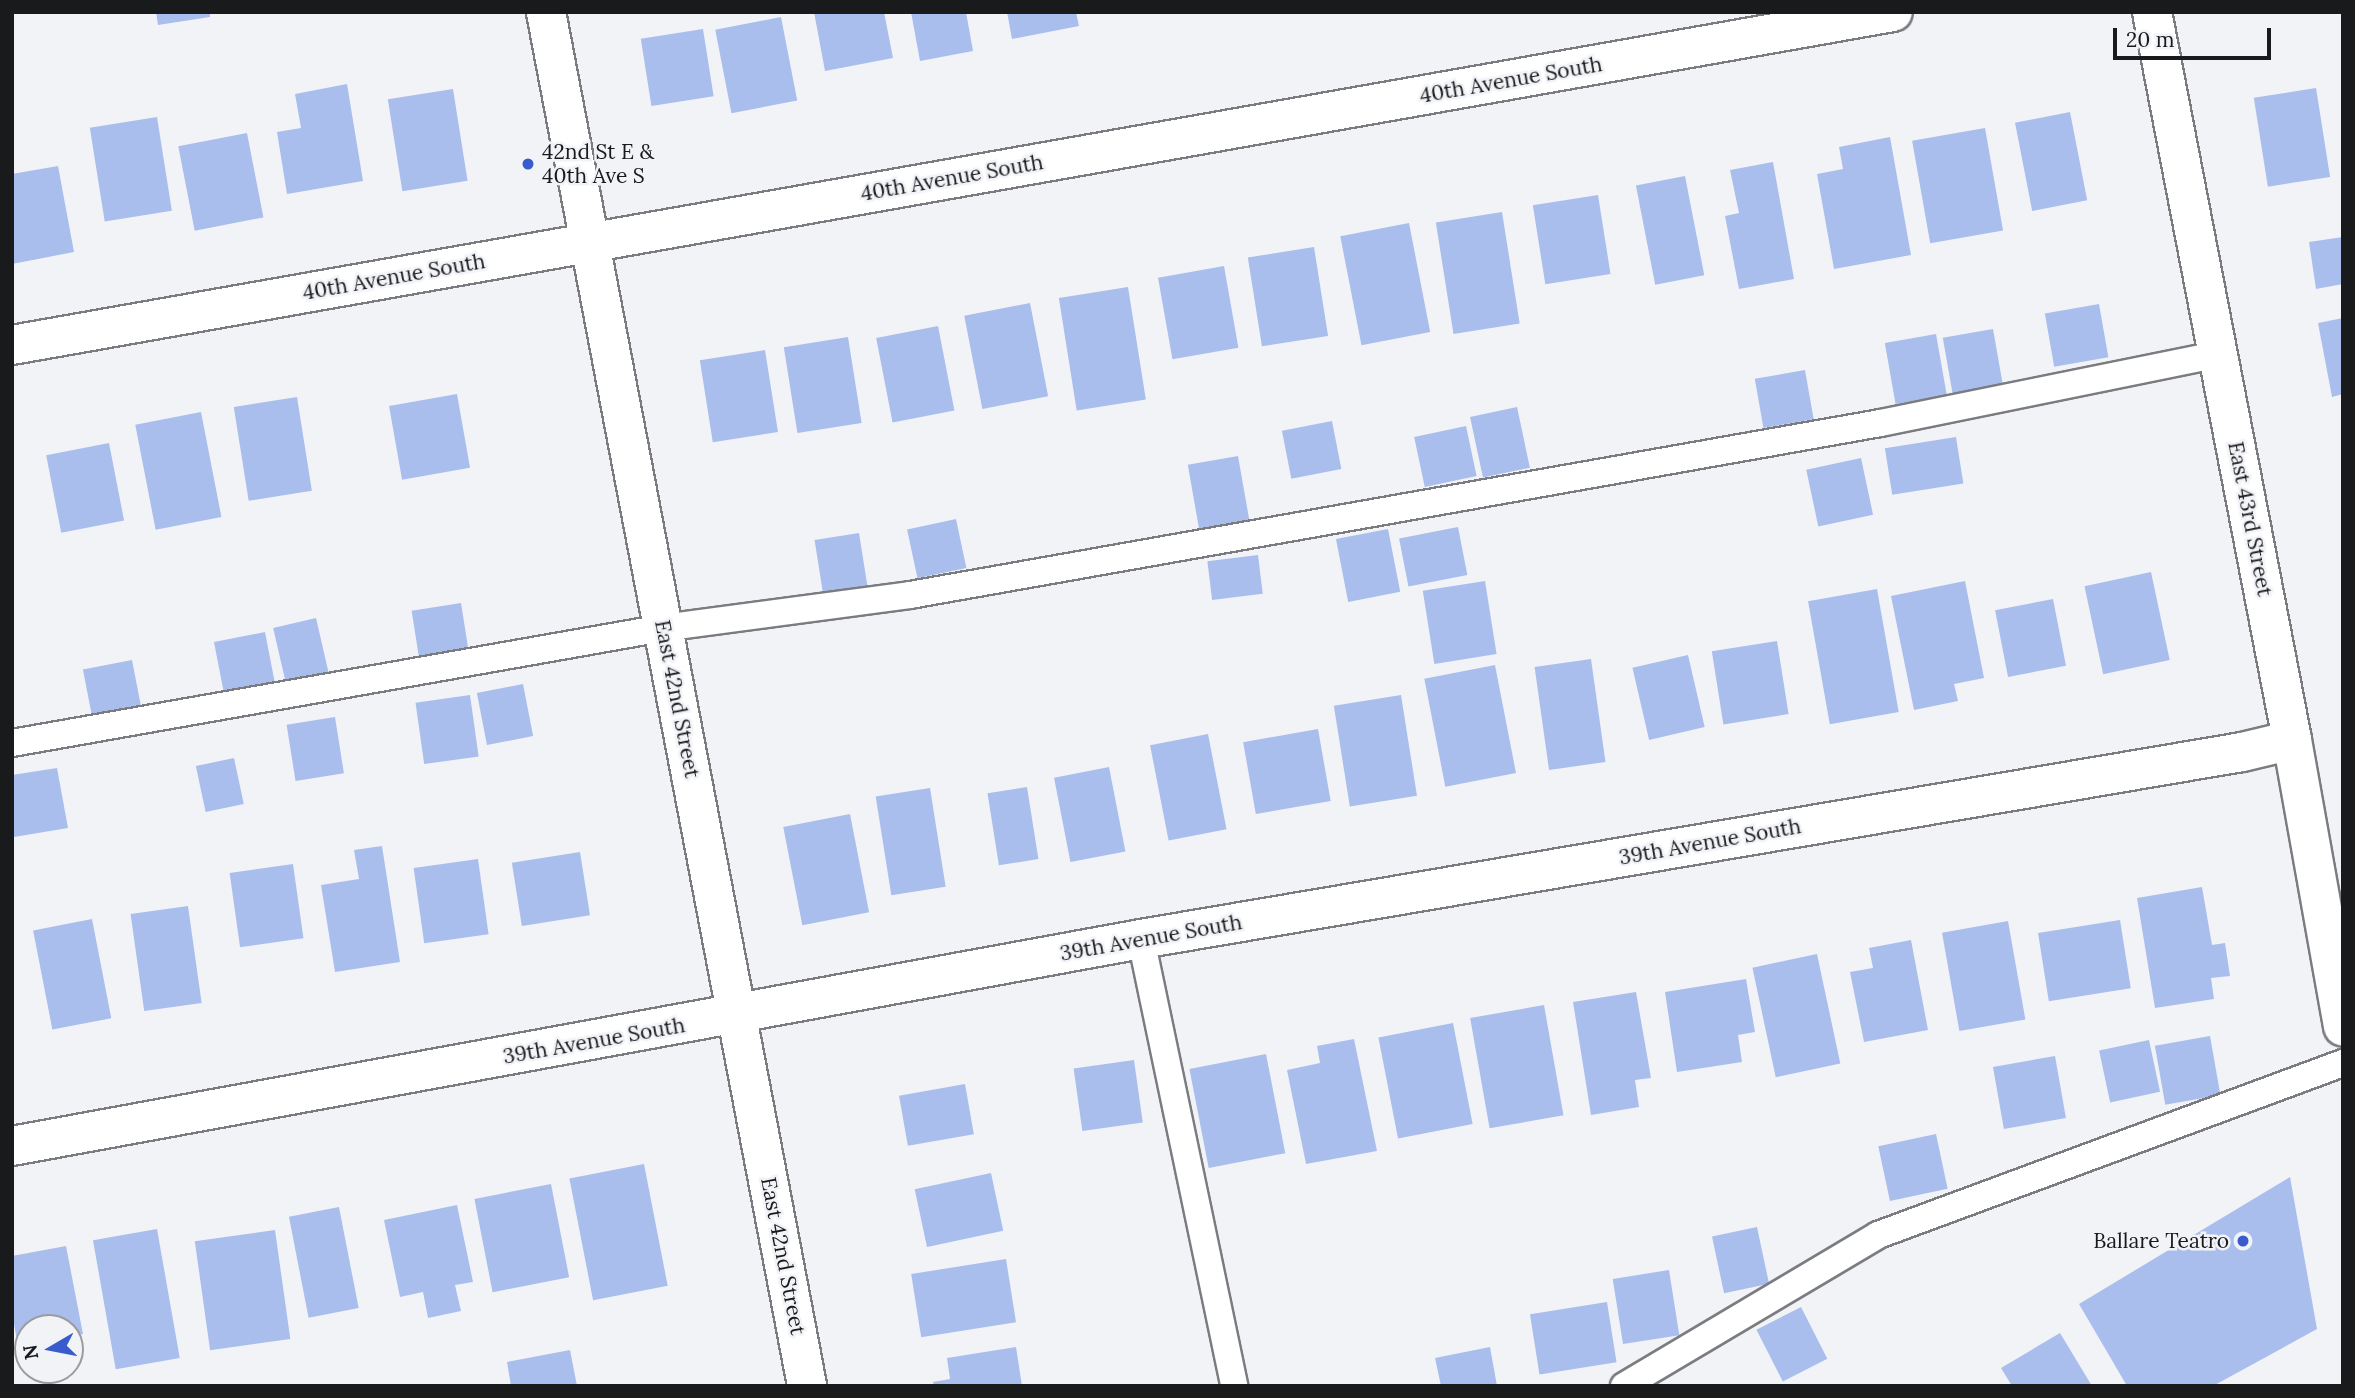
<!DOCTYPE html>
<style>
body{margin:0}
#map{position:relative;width:2355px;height:1398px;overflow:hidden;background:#f1f3f7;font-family:Lora,serif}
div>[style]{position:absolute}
.building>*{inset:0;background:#aabeed;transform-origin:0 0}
.roads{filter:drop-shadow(2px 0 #7a7c80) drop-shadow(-2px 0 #7a7c80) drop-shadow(0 2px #7a7c80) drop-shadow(0 -2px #7a7c80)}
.lane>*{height:26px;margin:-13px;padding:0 13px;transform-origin:13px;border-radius:13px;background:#fff}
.street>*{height:38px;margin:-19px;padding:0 19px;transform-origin:19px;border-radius:19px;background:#fff}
.secondary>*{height:38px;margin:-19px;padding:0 19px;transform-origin:19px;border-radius:19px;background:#fff}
.dots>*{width:19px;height:19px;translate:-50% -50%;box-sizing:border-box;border:4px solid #f1f3f7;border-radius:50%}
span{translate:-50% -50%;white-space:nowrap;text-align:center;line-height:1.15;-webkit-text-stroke:5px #f1f3f7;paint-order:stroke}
.street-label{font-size:21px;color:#191a1b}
.poi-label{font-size:21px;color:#191a1b}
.left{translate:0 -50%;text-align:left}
.right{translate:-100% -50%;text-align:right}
.frame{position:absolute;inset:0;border:14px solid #191a1b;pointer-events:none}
.north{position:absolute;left:14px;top:1314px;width:70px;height:70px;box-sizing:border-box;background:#f1f3f7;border:2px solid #9b9c9f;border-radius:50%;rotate:260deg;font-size:19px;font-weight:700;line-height:28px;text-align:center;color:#191a1b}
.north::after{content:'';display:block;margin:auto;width:24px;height:32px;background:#3a5bcc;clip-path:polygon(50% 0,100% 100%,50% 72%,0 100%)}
.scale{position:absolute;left:2113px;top:28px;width:158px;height:32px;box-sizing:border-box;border:4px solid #191a1b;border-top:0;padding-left:9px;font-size:21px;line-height:24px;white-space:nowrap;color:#191a1b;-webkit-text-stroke:5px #f1f3f7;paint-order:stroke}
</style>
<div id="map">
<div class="building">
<i style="clip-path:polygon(156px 12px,210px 12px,210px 17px,158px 25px)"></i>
<i style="clip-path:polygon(814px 12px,884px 12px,893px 58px,825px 71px)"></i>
<i style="clip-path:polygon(911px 12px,966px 12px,973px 51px,920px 61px)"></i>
<i style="clip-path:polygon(1007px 12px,1076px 12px,1079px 26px,1012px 39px)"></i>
<i style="left:781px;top:17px;width:85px;height:67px;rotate:79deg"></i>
<i style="left:703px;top:29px;width:68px;height:63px;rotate:81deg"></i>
<i style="clip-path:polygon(347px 84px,363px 181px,287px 194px,277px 132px,301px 128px,295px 94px)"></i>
<i style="left:2316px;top:88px;width:90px;height:63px;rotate:81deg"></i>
<i style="left:453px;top:89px;width:93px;height:66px;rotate:81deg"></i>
<i style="left:2070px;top:112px;width:90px;height:56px;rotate:79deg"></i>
<i style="left:157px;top:117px;width:95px;height:68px;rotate:81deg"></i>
<i style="left:1985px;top:128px;width:104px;height:74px;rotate:80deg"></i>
<i style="left:247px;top:133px;width:86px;height:70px;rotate:79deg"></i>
<i style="clip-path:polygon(1890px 137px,1911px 255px,1834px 269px,1817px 174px,1843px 169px,1839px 147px)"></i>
<i style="clip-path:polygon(1773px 162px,1794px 279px,1739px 289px,1725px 216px,1739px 213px,1730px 170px)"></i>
<i style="clip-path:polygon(58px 166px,74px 252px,12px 264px,12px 174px)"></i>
<i style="left:1685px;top:176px;width:101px;height:50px;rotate:79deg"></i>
<i style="left:1598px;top:195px;width:80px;height:66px;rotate:81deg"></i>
<i style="left:1502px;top:212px;width:113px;height:67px;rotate:81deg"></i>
<i style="left:1409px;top:223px;width:111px;height:70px;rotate:79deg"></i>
<i style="clip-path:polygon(2343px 237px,2343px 284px,2316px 289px,2309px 242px)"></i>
<i style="left:1314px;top:247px;width:90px;height:67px;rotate:81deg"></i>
<i style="left:1224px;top:266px;width:83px;height:67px;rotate:80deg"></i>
<i style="left:1128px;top:287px;width:114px;height:70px;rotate:81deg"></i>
<i style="left:1030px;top:303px;width:95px;height:67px;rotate:79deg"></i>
<i style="left:2099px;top:304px;width:54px;height:55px;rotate:80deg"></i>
<i style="clip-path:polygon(2343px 318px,2343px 394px,2332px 397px,2318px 323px)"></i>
<i style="left:938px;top:326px;width:86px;height:63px;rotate:79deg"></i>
<i style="left:1993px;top:329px;width:57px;height:51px;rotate:80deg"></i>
<i style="left:1936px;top:334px;width:62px;height:52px;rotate:80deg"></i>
<i style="left:848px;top:337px;width:87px;height:65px;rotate:81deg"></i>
<i style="left:765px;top:350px;width:83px;height:66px;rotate:81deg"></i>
<i style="left:1805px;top:370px;width:50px;height:51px;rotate:80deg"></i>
<i style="left:457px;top:394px;width:75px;height:69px;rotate:80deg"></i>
<i style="left:297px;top:397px;width:95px;height:64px;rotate:81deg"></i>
<i style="left:1517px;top:407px;width:62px;height:48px;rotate:78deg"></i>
<i style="left:201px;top:412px;width:107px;height:67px;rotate:79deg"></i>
<i style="left:1332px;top:421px;width:49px;height:51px;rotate:79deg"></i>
<i style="left:1466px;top:426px;width:51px;height:53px;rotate:78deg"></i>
<i style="left:1956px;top:437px;width:47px;height:72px;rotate:81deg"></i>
<i style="left:109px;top:443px;width:79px;height:64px;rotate:79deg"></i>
<i style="left:1238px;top:456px;width:65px;height:51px;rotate:80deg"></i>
<i style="left:1861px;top:458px;width:58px;height:56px;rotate:78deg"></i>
<i style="left:956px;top:519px;width:50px;height:50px;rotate:78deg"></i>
<i style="left:1458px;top:527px;width:49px;height:60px;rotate:79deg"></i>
<i style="left:1388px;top:529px;width:64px;height:53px;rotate:79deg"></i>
<i style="left:859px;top:533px;width:57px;height:45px;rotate:81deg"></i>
<i style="left:1258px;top:555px;width:39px;height:51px;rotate:83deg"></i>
<i style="left:2151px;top:572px;width:90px;height:68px;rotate:78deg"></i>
<i style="left:1485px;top:581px;width:74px;height:63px;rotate:81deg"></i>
<i style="clip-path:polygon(1965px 581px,1984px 678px,1954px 684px,1958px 701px,1914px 710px,1891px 596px)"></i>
<i style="left:1877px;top:589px;width:125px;height:70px;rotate:80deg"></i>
<i style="left:2053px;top:599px;width:68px;height:59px;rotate:79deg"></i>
<i style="left:461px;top:603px;width:52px;height:50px;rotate:81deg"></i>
<i style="left:316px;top:618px;width:63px;height:44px;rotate:77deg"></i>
<i style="left:265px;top:632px;width:61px;height:52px;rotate:79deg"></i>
<i style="left:1777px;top:641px;width:74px;height:66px;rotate:81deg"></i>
<i style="left:1688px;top:655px;width:74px;height:57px;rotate:77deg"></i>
<i style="left:1591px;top:659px;width:104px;height:57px;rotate:82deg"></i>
<i style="left:132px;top:660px;width:57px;height:50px;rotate:79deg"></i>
<i style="left:1495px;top:665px;width:110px;height:72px;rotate:79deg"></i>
<i style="left:523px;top:684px;width:53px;height:47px;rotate:79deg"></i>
<i style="left:470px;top:695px;width:62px;height:55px;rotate:82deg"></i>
<i style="left:1401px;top:695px;width:102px;height:68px;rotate:81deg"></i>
<i style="left:335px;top:717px;width:57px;height:49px;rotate:81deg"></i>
<i style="left:1318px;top:729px;width:73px;height:76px;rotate:80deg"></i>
<i style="left:1208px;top:734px;width:97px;height:59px;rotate:79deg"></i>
<i style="left:234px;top:758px;width:47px;height:39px;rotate:78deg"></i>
<i style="left:1109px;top:767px;width:86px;height:56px;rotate:79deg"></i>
<i style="clip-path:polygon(57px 768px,68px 828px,14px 837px,12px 775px)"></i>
<i style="left:1027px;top:787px;width:73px;height:40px;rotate:81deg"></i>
<i style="left:930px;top:788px;width:100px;height:55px;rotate:81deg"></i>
<i style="left:850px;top:814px;width:100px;height:68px;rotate:79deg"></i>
<i style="clip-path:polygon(382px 846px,400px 962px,335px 972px,321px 885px,359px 879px,354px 850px)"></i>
<i style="left:580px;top:852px;width:64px;height:69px;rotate:81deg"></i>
<i style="left:478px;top:859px;width:76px;height:65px;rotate:82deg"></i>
<i style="left:293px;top:864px;width:75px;height:64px;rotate:82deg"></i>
<i style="clip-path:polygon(2202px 887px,2212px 945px,2225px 943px,2230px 976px,2211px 978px,2214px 999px,2155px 1008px,2137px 898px)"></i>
<i style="left:188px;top:906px;width:98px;height:58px;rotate:82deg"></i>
<i style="left:92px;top:919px;width:101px;height:60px;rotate:79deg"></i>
<i style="left:2120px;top:920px;width:69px;height:83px;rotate:81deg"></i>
<i style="left:2008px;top:921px;width:100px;height:67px;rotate:80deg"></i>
<i style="clip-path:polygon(1911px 940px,1928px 1030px,1864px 1042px,1850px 972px,1873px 968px,1869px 948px)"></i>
<i style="left:1817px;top:954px;width:112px;height:66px;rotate:78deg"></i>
<i style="clip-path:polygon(1746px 979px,1755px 1032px,1738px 1035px,1742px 1062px,1677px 1072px,1665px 992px)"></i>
<i style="clip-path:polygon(1636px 992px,1651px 1078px,1635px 1080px,1639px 1107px,1591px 1115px,1573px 1002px)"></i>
<i style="left:1544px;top:1005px;width:112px;height:75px;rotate:80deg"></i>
<i style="left:1453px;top:1023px;width:103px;height:76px;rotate:79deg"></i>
<i style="left:2210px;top:1036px;width:60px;height:56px;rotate:80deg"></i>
<i style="clip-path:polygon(1354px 1039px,1377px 1151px,1306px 1164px,1287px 1070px,1320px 1063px,1317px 1046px)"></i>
<i style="left:2149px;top:1040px;width:53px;height:51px;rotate:78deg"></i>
<i style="left:1266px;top:1054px;width:101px;height:78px;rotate:79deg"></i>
<i style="left:2055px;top:1056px;width:63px;height:63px;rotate:80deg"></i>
<i style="left:1134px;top:1060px;width:63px;height:61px;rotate:82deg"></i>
<i style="left:965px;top:1084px;width:51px;height:67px;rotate:80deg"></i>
<i style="left:1936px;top:1134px;width:56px;height:59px;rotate:78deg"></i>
<i style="left:644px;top:1164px;width:124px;height:76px;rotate:79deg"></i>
<i style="left:991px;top:1173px;width:59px;height:78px;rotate:78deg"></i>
<i style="clip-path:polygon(2290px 1177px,2317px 1329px,2213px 1386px,2127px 1386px,2079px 1304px)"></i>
<i style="left:551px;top:1184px;width:95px;height:78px;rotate:79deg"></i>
<i style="clip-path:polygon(457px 1205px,473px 1282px,455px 1285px,461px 1311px,428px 1318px,423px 1292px,400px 1297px,384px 1220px)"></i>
<i style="left:339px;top:1207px;width:103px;height:51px;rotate:79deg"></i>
<i style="left:1757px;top:1227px;width:58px;height:46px;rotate:78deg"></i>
<i style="left:157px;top:1229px;width:131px;height:65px;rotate:80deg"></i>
<i style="left:275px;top:1230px;width:110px;height:81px;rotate:82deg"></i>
<i style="clip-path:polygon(66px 1246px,83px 1334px,70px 1336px,70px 1328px,28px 1328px,28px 1344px,18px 1346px,12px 1313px,12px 1256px)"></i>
<i style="left:1006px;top:1259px;width:64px;height:96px;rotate:81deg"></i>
<i style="left:1669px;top:1270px;width:66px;height:57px;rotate:81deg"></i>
<i style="left:1607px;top:1302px;width:61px;height:78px;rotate:81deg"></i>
<i style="left:1801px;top:1307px;width:58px;height:50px;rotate:63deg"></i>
<i style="clip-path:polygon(2060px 1333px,2092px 1386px,2012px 1386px,2001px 1368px)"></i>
<i style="clip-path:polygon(1016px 1347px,1022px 1386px,934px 1386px,933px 1382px,950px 1379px,947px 1358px)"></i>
<i style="clip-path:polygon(1490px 1347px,1497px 1386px,1441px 1386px,1435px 1358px)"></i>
<i style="clip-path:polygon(570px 1350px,577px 1386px,511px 1386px,507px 1362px)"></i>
</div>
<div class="roads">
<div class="lane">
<i style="left:12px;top:743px;width:661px;rotate:-10.02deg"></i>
<i style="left:663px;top:628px;width:249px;rotate:-7.6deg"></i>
<i style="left:910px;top:595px;width:986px;rotate:-10.05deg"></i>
<i style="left:1881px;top:423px;width:345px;rotate:-11.5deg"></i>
<i style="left:1141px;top:939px;width:457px;rotate:78.2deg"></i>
<i style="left:1624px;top:1386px;width:295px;rotate:-30.7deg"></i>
<i style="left:1878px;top:1235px;width:496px;rotate:-20.3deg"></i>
</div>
<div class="street">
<i style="left:2152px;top:12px;width:741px;rotate:79.11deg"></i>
<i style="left:2292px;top:740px;width:291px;rotate:79.9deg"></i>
<i style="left:12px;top:345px;width:1910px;rotate:-10.04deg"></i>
<i style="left:12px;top:1146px;width:1148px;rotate:-10.39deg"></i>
<i style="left:1141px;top:939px;width:1117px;rotate:-9.64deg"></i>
<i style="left:2242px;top:752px;width:51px;rotate:-13.5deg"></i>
</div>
<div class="secondary">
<i style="left:546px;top:12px;width:1399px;rotate:79.24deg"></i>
</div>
</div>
<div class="dots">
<i style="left:528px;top:164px;background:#3a5bcc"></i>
<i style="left:2243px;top:1241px;background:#3a5bcc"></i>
</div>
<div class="street-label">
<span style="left:1511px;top:80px;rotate:-10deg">40th Avenue South</span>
<span style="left:952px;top:178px;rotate:-10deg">40th Avenue South</span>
<span style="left:394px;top:277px;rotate:-10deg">40th Avenue South</span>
<span style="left:2250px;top:519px;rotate:79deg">East 43rd Street</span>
<span style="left:677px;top:699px;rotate:79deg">East 42nd Street</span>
<span style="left:1710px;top:842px;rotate:-10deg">39th Avenue South</span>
<span style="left:1151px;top:938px;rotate:-10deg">39th Avenue South</span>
<span style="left:594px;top:1041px;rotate:-10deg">39th Avenue South</span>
<span style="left:783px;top:1256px;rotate:79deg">East 42nd Street</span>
</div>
<div class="poi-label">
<span class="left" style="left:542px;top:164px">42nd St E &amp;<br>40th Ave S</span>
<span class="right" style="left:2229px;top:1241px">Ballare Teatro</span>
</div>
<div class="frame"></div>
<div class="north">N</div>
<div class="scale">20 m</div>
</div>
